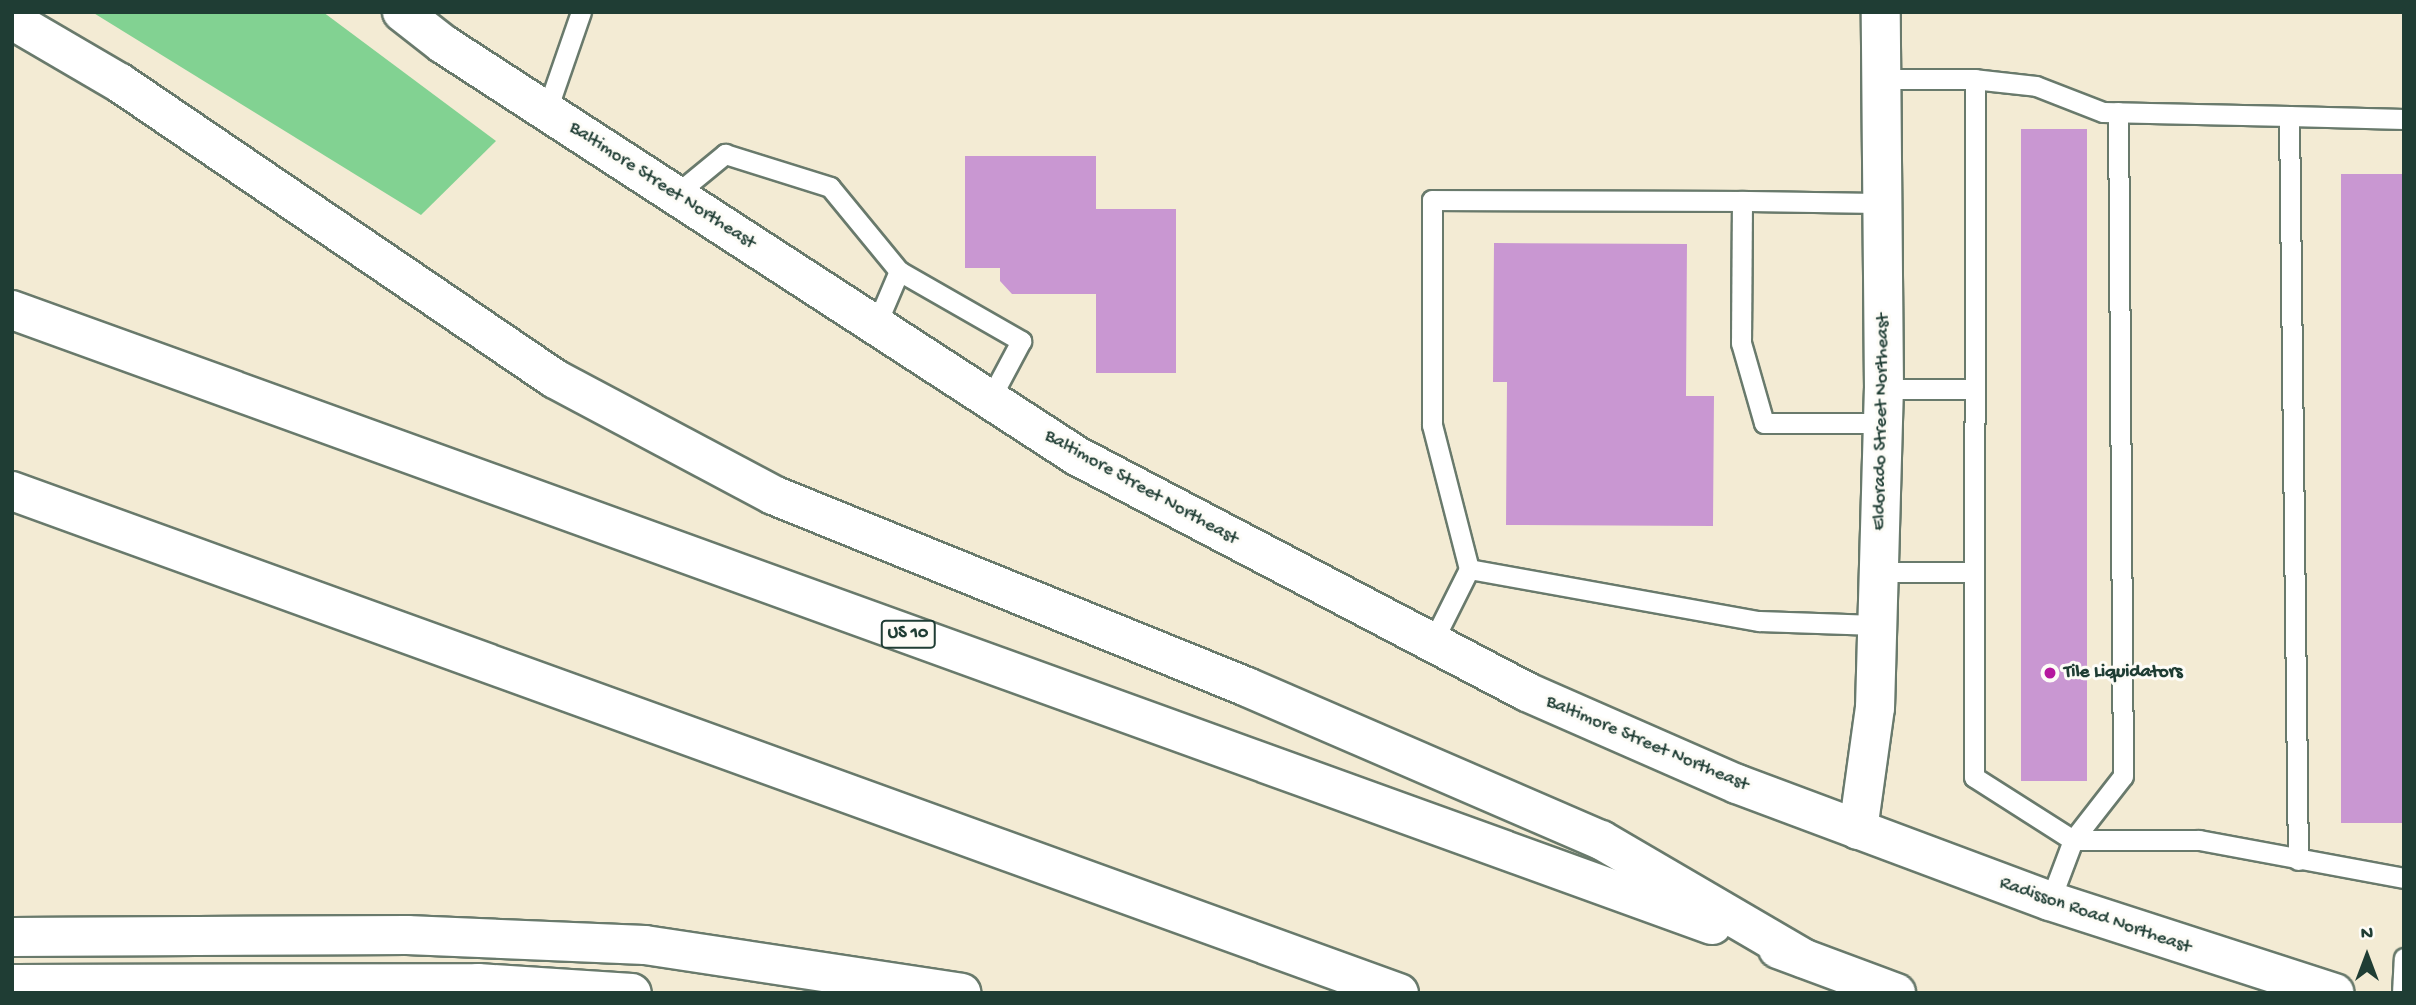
<!DOCTYPE html>
<style>
body{margin:0}
#map{position:relative;width:2416px;height:1005px;overflow:hidden;background:#f3ebd4;font-family:"Gochi Hand",sans-serif}
div>[style]{position:absolute}
.green>*{inset:0;background:#82d292}
.building>*{inset:0;background:#c997d2;transform-origin:0 0}
.roads{filter:drop-shadow(2px 0 #697a6c) drop-shadow(-2px 0 #697a6c) drop-shadow(0 2px #697a6c) drop-shadow(0 -2px #697a6c)}
.lane>*{height:19px;margin:-9.5px;padding:0 9.5px;transform-origin:9.5px;border-radius:9.5px;background:#fff}
.street>*{height:38px;margin:-19px;padding:0 19px;transform-origin:19px;border-radius:19px;background:#fff}
.secondary>*{height:38px;margin:-19px;padding:0 19px;transform-origin:19px;border-radius:19px;background:#fff}
.highway>*{height:38px;margin:-19px;padding:0 19px;transform-origin:19px;border-radius:19px;background:#fff}
.dots>*{width:19px;height:19px;translate:-50% -50%;box-sizing:border-box;border:4px solid #fdfcf7;border-radius:50%}
span{translate:-50% -50%;white-space:nowrap;text-align:center;line-height:1.15;-webkit-text-stroke:6px #fdfcf7;paint-order:stroke}
.shield-label span{padding:2px 5px;background:#fdfcf7;border:2px solid;border-radius:5px;-webkit-text-stroke-width:0}
.shield-label{font-size:18px;color:#1f3d34;font-weight:700}
.street-label{font-size:19px;color:#1f3d34}
.poi-label{font-size:19px;color:#1f3d34;font-weight:700}
.left{translate:0 -50%;text-align:left}
.frame{position:absolute;inset:0;border:14px solid #1f3d34;pointer-events:none}
.north{position:absolute;left:2332px;top:921px;width:70px;height:70px;-webkit-text-stroke:5px #fdfcf7;paint-order:stroke;rotate:0deg;font-size:19px;font-weight:700;line-height:28px;text-align:center;color:#1f3d34}
.north::after{content:'';display:block;margin:auto;width:24px;height:32px;background:#1f3d34;clip-path:polygon(50% 0,100% 100%,50% 72%,0 100%)}
</style>
<div id="map">
<div class="green">
<i style="clip-path:polygon(92px 12px,323px 12px,496px 141px,421px 215px)"></i>
</div>
<div class="building">
<i style="left:2021px;top:129px;width:66px;height:652px"></i>
<i style="clip-path:polygon(965px 156px,1096px 156px,1096px 209px,1176px 209px,1176px 373px,1096px 373px,1096px 294px,1012px 294px,1000px 281px,1000px 268px,965px 268px)"></i>
<i style="left:2341px;top:174px;width:63px;height:649px"></i>
<i style="clip-path:polygon(1494px 243px,1687px 244px,1686px 396px,1714px 396px,1713px 526px,1506px 525px,1507px 382px,1493px 382px)"></i>
</div>
<div class="roads">
<div class="lane">
<i style="left:1884px;top:79px;width:89px"></i>
<i style="left:1973px;top:79px;width:63px;rotate:6.3deg"></i>
<i style="left:2036px;top:86px;width:72px;rotate:21.2deg"></i>
<i style="left:2103px;top:112px;width:186px;rotate:1.2deg"></i>
<i style="left:2289px;top:116px;width:744px;rotate:89.31deg"></i>
<i style="left:1975px;top:79px;width:698px;rotate:90.08deg"></i>
<i style="left:1974px;top:777px;width:117px;rotate:32.5deg"></i>
<i style="left:2073px;top:840px;width:81px;rotate:-52deg"></i>
<i style="left:2123px;top:776px;width:664px;rotate:-90.43deg"></i>
<i style="left:547px;top:110px;width:104px;rotate:-70.9deg"></i>
<i style="left:2289px;top:116px;width:115px;rotate:1.5deg"></i>
<i style="left:675px;top:195px;width:65px;rotate:-39.4deg"></i>
<i style="left:725px;top:154px;width:110px;rotate:17.4deg"></i>
<i style="left:830px;top:187px;width:109px;rotate:50.6deg"></i>
<i style="left:876px;top:325px;width:59px;rotate:-66.9deg"></i>
<i style="left:899px;top:271px;width:141px;rotate:29.8deg"></i>
<i style="left:1021px;top:341px;width:66px;rotate:118.1deg"></i>
<i style="left:1884px;top:389px;width:90px"></i>
<i style="left:1883px;top:423px;width:119px;rotate:180deg"></i>
<i style="left:1764px;top:423px;width:83px;rotate:-106deg"></i>
<i style="left:1741px;top:343px;width:142px;rotate:-89.6deg"></i>
<i style="left:1742px;top:201px;width:143px;rotate:0.8deg"></i>
<i style="left:1469px;top:569px;width:149px;rotate:-104.4deg"></i>
<i style="left:1432px;top:425px;width:225px;rotate:-90deg"></i>
<i style="left:1432px;top:200px;width:310px;rotate:0.2deg"></i>
<i style="left:1878px;top:572px;width:96px"></i>
<i style="left:1432px;top:643px;width:83px;rotate:-63.4deg"></i>
<i style="left:1469px;top:569px;width:295px;rotate:10.2deg"></i>
<i style="left:1759px;top:621px;width:117px;rotate:2deg"></i>
<i style="left:2050px;top:901px;width:65px;rotate:-69.3deg"></i>
<i style="left:2073px;top:840px;width:126px"></i>
<i style="left:2199px;top:840px;width:208px;rotate:10.5deg"></i>
<i style="left:2402px;top:993px;width:35px;rotate:-87deg"></i>
</div>
<div class="street">
<i style="left:1858px;top:830px;width:123px;rotate:-82.1deg"></i>
<i style="left:1875px;top:708px;width:319px;rotate:-88.4deg"></i>
<i style="left:1884px;top:389px;width:377px;rotate:-90.5deg"></i>
</div>
<div class="secondary">
<i style="left:402px;top:12px;width:52px;rotate:38deg"></i>
<i style="left:443px;top:44px;width:756px;rotate:33.02deg"></i>
<i style="left:1077px;top:456px;width:508px;rotate:27.67deg"></i>
<i style="left:1527px;top:692px;width:229px;rotate:23.7deg"></i>
<i style="left:1737px;top:784px;width:334px;rotate:20.5deg"></i>
<i style="left:2050px;top:901px;width:299px;rotate:17.9deg"></i>
</div>
<div class="highway">
<i style="left:12px;top:20px;width:125px;rotate:30.3deg"></i>
<i style="left:120px;top:83px;width:526px;rotate:34.23deg"></i>
<i style="left:555px;top:379px;width:247px;rotate:28deg"></i>
<i style="left:773px;top:495px;width:511px;rotate:22.05deg"></i>
<i style="left:1247px;top:687px;width:386px;rotate:23.4deg"></i>
<i style="left:1601px;top:840px;width:234px;rotate:30.3deg"></i>
<i style="left:12px;top:310px;width:1808px;rotate:19.89deg"></i>
<i style="left:12px;top:491px;width:1475px;rotate:19.9deg"></i>
<i style="left:12px;top:937px;width:395px;rotate:-0.3deg"></i>
<i style="left:407px;top:935px;width:238px;rotate:2.4deg"></i>
<i style="left:645px;top:945px;width:320px;rotate:8.6deg"></i>
<i style="left:1778px;top:949px;width:126px;rotate:20.4deg"></i>
<i style="left:12px;top:984px;width:466px;rotate:-0.1deg"></i>
<i style="left:478px;top:983px;width:154px;rotate:3.7deg"></i>
</div>
</div>
<div class="dots">
<i style="left:2050px;top:673px;background:#b5179e"></i>
</div>
<div class="shield-label">
<span style="left:908px;top:634px">US 10</span>
</div>
<div class="street-label">
<span style="left:662px;top:186px;rotate:33deg">Baltimore Street Northeast</span>
<span style="left:1882px;top:422px;rotate:-89deg">Eldorado Street Northeast</span>
<span style="left:1141px;top:488px;rotate:29deg">Baltimore Street Northeast</span>
<span style="left:1647px;top:744px;rotate:23deg">Baltimore Street Northeast</span>
<span style="left:2095px;top:916px;rotate:19deg">Radisson Road Northeast</span>
</div>
<div class="poi-label">
<span class="left" style="left:2064px;top:673px">Tile Liquidators</span>
</div>
<div class="frame"></div>
<div class="north">N</div>
</div>
